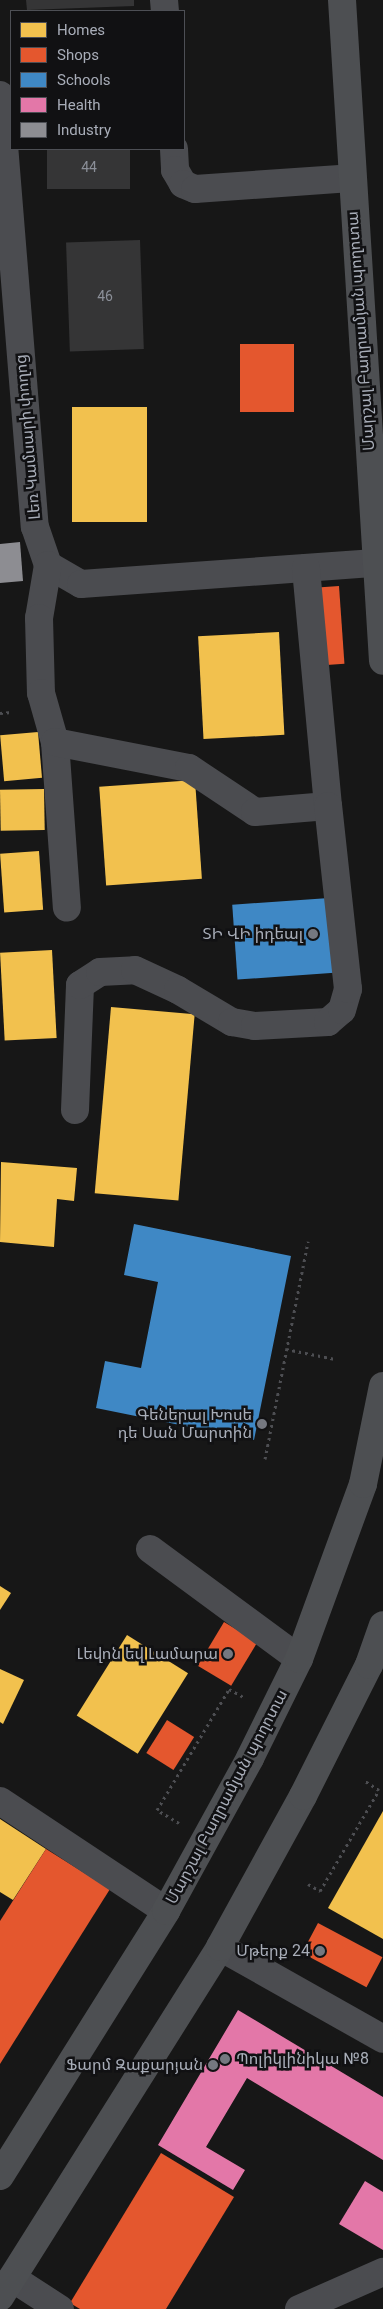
<!DOCTYPE html>
<meta charset="utf-8">
<style>
body{margin:0}
#map{position:relative;width:383px;height:2309px;overflow:hidden;background:#171717;font-family:Roboto,"Noto Sans Armenian",sans-serif}
div>[style]{position:absolute}
.homes>*{inset:0;background:#f2c14e;transform-origin:0 0}
.shops>*{inset:0;background:#e4572e;transform-origin:0 0}
.schools>*{inset:0;background:#3f88c5;transform-origin:0 0}
.health>*{inset:0;background:#e377a8}
.industry>*{inset:0;background:#8d8d92}
.building>*{inset:0;background:#353536;transform-origin:0 0}
.path>*{height:3px;margin-top:-1.5px;transform-origin:0;background:repeating-linear-gradient(90deg,#4d4e52 0 2.5px,transparent 0 6.5px)}
.minor>*{height:28px;margin:-14px;padding:0 14px;transform-origin:14px;border-radius:14px;background:#4b4c50}
.major>*{height:28px;margin:-14px;padding:0 14px;transform-origin:14px;border-radius:14px;background:#4d4f52}
.dots>*{width:14px;height:14px;translate:-50% -50%;box-sizing:border-box;border:2px solid #111113;border-radius:50%}
span{translate:-50% -50%;white-space:nowrap;text-align:center;line-height:1.15;-webkit-text-stroke:5px #111113;paint-order:stroke}
.number-label{font-size:14px;color:#8b8f98}
.number-label span{-webkit-text-stroke-width:0}
.street-label{font-size:16px;color:#a8adb8}
.poi-label{font-size:16px;color:#a8adb8}
.right{translate:-100% -50%;text-align:right}
.left{translate:0 -50%;text-align:left}
.legend{position:absolute;left:10px;top:10px;width:175px;height:140px;box-sizing:border-box;background:#111113;border:1px solid #4d4f55;margin:0;padding:6px 9px;list-style:none;font-size:15px;color:#a8adb8}
.legend li{display:flex;align-items:center;gap:10px;height:25px}
.legend b{width:25px;border:1px solid #4d4f55}
</style>
<div id="map">
<div class="homes">
<i style="left:147px;top:407px;width:115px;height:75px;rotate:90deg"></i>
<i style="left:279px;top:632px;width:103px;height:81px;rotate:87deg"></i>
<i style="left:38px;top:732px;width:46px;height:38px;rotate:85deg"></i>
<i style="left:195px;top:780px;width:99px;height:96px;rotate:86deg"></i>
<i style="left:44px;top:789px;width:41px;height:44px;rotate:89deg"></i>
<i style="left:39px;top:851px;width:59px;height:39px;rotate:86deg"></i>
<i style="left:52px;top:950px;width:88px;height:52px;rotate:87deg"></i>
<i style="left:111px;top:1007px;width:84px;height:187px;rotate:5deg"></i>
<i style="clip-path:polygon(1px 1162px,77px 1168px,74px 1201px,57px 1199px,54px 1247px,0 1242px)"></i>
<i style="clip-path:polygon(0 1586px,11px 1593px,0 1610px)"></i>
<i style="left:127px;top:1635px;width:72px;height:95px;rotate:32deg"></i>
<i style="clip-path:polygon(0 1669px,24px 1680px,3px 1724px,0 1722px)"></i>
<i style="clip-path:polygon(383px 1811px,383px 1939px,328px 1908px)"></i>
<i style="clip-path:polygon(0 1819px,46px 1849px,13px 1900px,0 1892px)"></i>
</div>
<div class="shops">
<i style="left:240px;top:344px;width:54px;height:68px"></i>
<i style="left:339px;top:586px;width:78px;height:25px;rotate:86deg"></i>
<i style="left:224px;top:1622px;width:39px;height:51px;rotate:31deg"></i>
<i style="left:167px;top:1720px;width:32px;height:39px;rotate:32deg"></i>
<i style="clip-path:polygon(46px 1849px,110px 1889px,0 2064px,0 1921px)"></i>
<i style="left:318px;top:1923px;width:73px;height:34px;rotate:28deg"></i>
<i style="clip-path:polygon(161px 2153px,234px 2197px,166px 2309px,80px 2309px,70px 2303px)"></i>
</div>
<div class="schools">
<i style="left:329px;top:898px;width:75px;height:97px;rotate:86deg"></i>
<i style="clip-path:polygon(134px 1224px,291px 1256px,254px 1440px,96px 1408px,105px 1361px,141px 1368px,158px 1282px,124px 1275px)"></i>
</div>
<div class="health">
<i style="clip-path:polygon(238px 2010px,383px 2097px,383px 2160px,247px 2078px,206px 2147px,245px 2170px,233px 2190px,158px 2145px)"></i>
<i style="clip-path:polygon(365px 2181px,383px 2192px,383px 2250px,339px 2224px)"></i>
</div>
<div class="industry">
<i style="clip-path:polygon(20px 542px,23px 581px,0 583px,0 544px)"></i>
</div>
<div class="building">
<i style="clip-path:polygon(26px 0,134px 0,134px 6px,27px 10px)"></i>
<i style="left:47px;top:149px;width:83px;height:40px"></i>
<i style="left:140px;top:240px;width:109px;height:74px;rotate:88deg"></i>
</div>
<div class="path">
<i style="left:0;top:713px;width:12px;rotate:-5deg"></i>
<i style="left:286px;top:1349px;width:50px;rotate:11.5deg"></i>
<i style="left:265px;top:1459px;width:222px;rotate:-78.8deg"></i>
<i style="left:179px;top:1823px;width:26px;rotate:-149deg"></i>
<i style="left:157px;top:1810px;width:141px;rotate:-59.2deg"></i>
<i style="left:229px;top:1689px;width:18px;rotate:29deg"></i>
<i style="left:308px;top:1884px;width:14px;rotate:30deg"></i>
<i style="left:320px;top:1891px;width:117px;rotate:-59.7deg"></i>
<i style="left:379px;top:1790px;width:17px;rotate:-147deg"></i>
</div>
<div class="minor">
<i style="left:164px;top:0;width:11px;rotate:85deg"></i>
<i style="left:0;top:95px;width:433px;rotate:85.4deg"></i>
<i style="left:35px;top:527px;width:40px;rotate:71.1deg"></i>
<i style="left:48px;top:565px;width:38px;rotate:30deg"></i>
<i style="left:81px;top:584px;width:295px;rotate:-4.1deg"></i>
<i style="left:174px;top:149px;width:21px;rotate:87deg"></i>
<i style="left:175px;top:170px;width:16px;rotate:60deg"></i>
<i style="left:183px;top:184px;width:13px;rotate:23deg"></i>
<i style="left:195px;top:189px;width:156px;rotate:-4deg"></i>
<i style="left:48px;top:565px;width:54px;rotate:99.6deg"></i>
<i style="left:39px;top:618px;width:75px;rotate:88.5deg"></i>
<i style="left:41px;top:693px;width:51px;rotate:74.1deg"></i>
<i style="left:55px;top:742px;width:166px;rotate:85.9deg"></i>
<i style="left:55px;top:742px;width:136px;rotate:11deg"></i>
<i style="left:189px;top:768px;width:79px;rotate:33.7deg"></i>
<i style="left:255px;top:812px;width:73px;rotate:-4.7deg"></i>
<i style="left:328px;top:806px;width:239px;rotate:-95.3deg"></i>
<i style="left:75px;top:1110px;width:125px;rotate:-87.7deg"></i>
<i style="left:80px;top:985px;width:24px;rotate:-33deg"></i>
<i style="left:100px;top:972px;width:35px;rotate:-3deg"></i>
<i style="left:135px;top:970px;width:47px;rotate:24.9deg"></i>
<i style="left:178px;top:990px;width:63px;rotate:30.7deg"></i>
<i style="left:232px;top:1022px;width:23px;rotate:10deg"></i>
<i style="left:255px;top:1026px;width:73px;rotate:-3.1deg"></i>
<i style="left:328px;top:1022px;width:18px;rotate:-41deg"></i>
<i style="left:342px;top:1010px;width:22px;rotate:-74deg"></i>
<i style="left:348px;top:989px;width:184px;rotate:-96.2deg"></i>
<i style="left:150px;top:1549px;width:185px;rotate:36.4deg"></i>
<i style="left:0;top:1801px;width:199px;rotate:33.5deg"></i>
<i style="left:220px;top:1947px;width:187px;rotate:29.4deg"></i>
<i style="left:12px;top:2278px;width:57px;rotate:32.9deg"></i>
<i style="left:299px;top:2309px;width:92px;rotate:-23.8deg"></i>
</div>
<div class="major">
<i style="left:342px;top:0;width:662px;rotate:86.45deg"></i>
<i style="left:0;top:2176px;width:313px;rotate:-57.9deg"></i>
<i style="left:166px;top:1911px;width:175px;rotate:-61.2deg"></i>
<i style="left:250px;top:1758px;width:110px;rotate:-63.7deg"></i>
<i style="left:299px;top:1659px;width:186px;rotate:-69.9deg"></i>
<i style="left:363px;top:1484px;width:100px;rotate:-78.5deg"></i>
<i style="left:0;top:2297px;width:413px;rotate:-57.8deg"></i>
<i style="left:220px;top:1947px;width:172px;rotate:-61.2deg"></i>
<i style="left:303px;top:1796px;width:147px;rotate:-63.3deg"></i>
<i style="left:369px;top:1665px;width:42px;rotate:-70.7deg"></i>
</div>
<div class="dots">
<i style="left:313px;top:934px;background:#757880"></i>
<i style="left:262px;top:1424px;background:#757880"></i>
<i style="left:228px;top:1654px;background:#757880"></i>
<i style="left:320px;top:1951px;background:#757880"></i>
<i style="left:225px;top:2059px;background:#757880"></i>
<i style="left:213px;top:2065px;background:#757880"></i>
</div>
<div class="number-label">
<span style="left:89px;top:167px">44</span>
<span style="left:105px;top:296px">46</span>
</div>
<div class="street-label">
<span style="left:361px;top:331px;rotate:-94deg">Մարշալ Բաղրամյան պողոտա</span>
<span style="left:28px;top:437px;rotate:-95deg">Լեռ Կամսարի փողոց</span>
<span style="left:227px;top:1797px;rotate:-62deg">Մարշալ Բաղրամյան պողոտա</span>
</div>
<div class="poi-label">
<span class="right" style="left:303px;top:934px">ՏԻ ՎԻ իդեալ</span>
<span class="right" style="left:252px;top:1424px">Գեներալ Խոսե<br>դե Սան Մարտին</span>
<span class="right" style="left:218px;top:1654px">Լեվոն եվ Լամարա</span>
<span class="right" style="left:310px;top:1951px">Մթերք 24</span>
<span class="left" style="left:236px;top:2059px">Պոլիկլինիկա №8</span>
<span class="right" style="left:203px;top:2065px">Ֆարմ Զաքարյան</span>
</div>
<ul class="legend">
<li><b style="height:14px;background:#f2c14e"></b>Homes</li>
<li><b style="height:14px;background:#e4572e"></b>Shops</li>
<li><b style="height:14px;background:#3f88c5"></b>Schools</li>
<li><b style="height:14px;background:#e377a8"></b>Health</li>
<li><b style="height:14px;background:#8d8d92"></b>Industry</li>
</ul>
</div>
